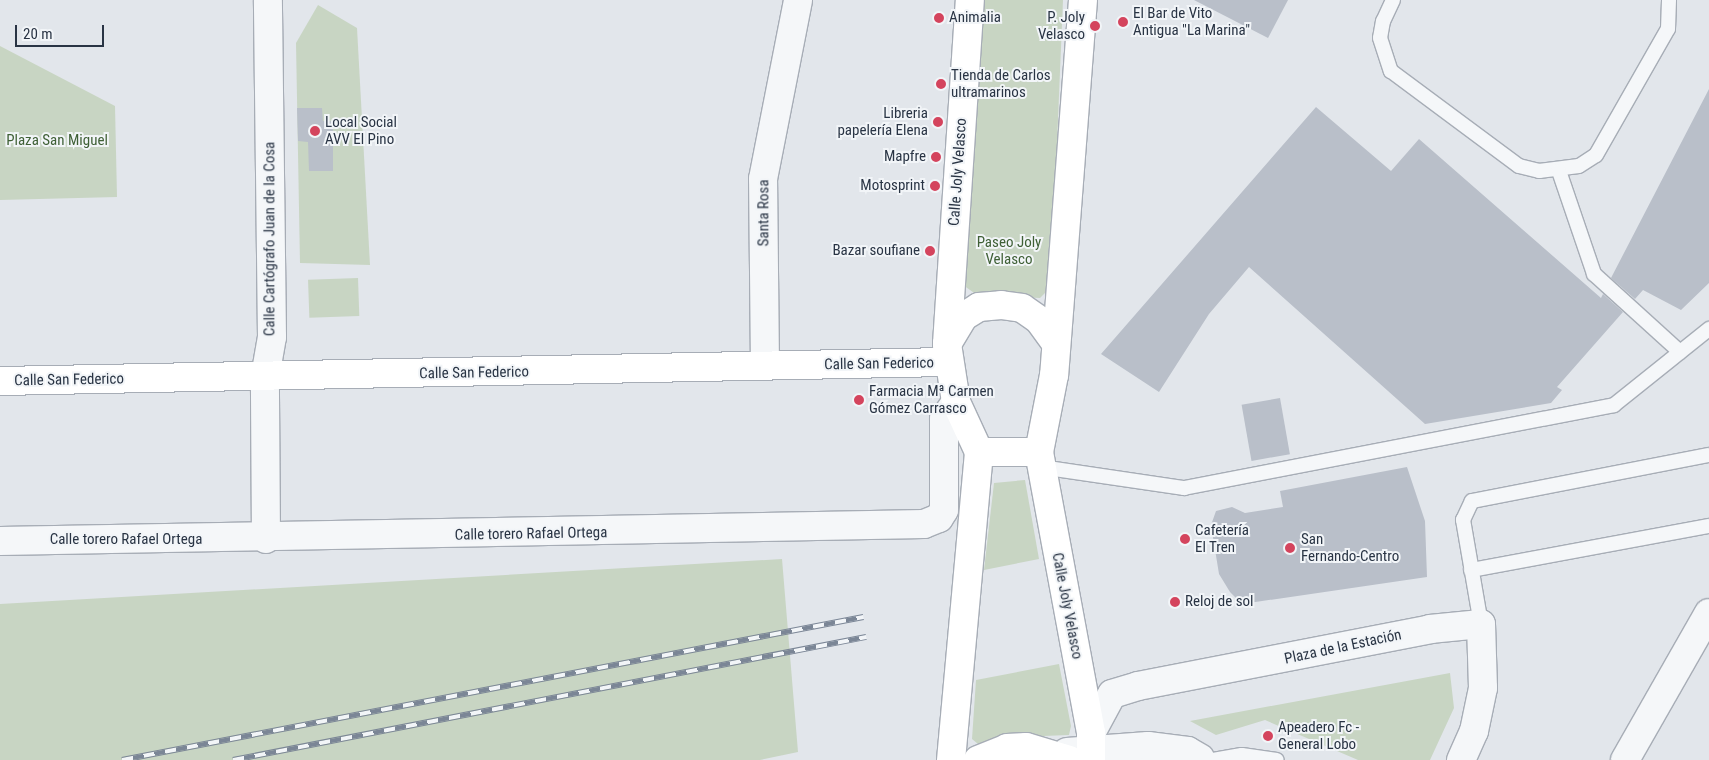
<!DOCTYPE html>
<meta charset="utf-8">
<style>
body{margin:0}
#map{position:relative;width:1709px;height:760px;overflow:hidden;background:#e2e6eb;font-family:"Roboto Condensed",sans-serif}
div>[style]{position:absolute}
.green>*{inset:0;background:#c8d5c3;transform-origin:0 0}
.building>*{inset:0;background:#b9bfc9;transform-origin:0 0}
.roads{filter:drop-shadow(1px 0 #a7adb6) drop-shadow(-1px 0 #a7adb6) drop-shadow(0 1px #a7adb6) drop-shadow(0 -1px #a7adb6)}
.lane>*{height:14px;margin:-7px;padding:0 7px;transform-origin:7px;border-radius:7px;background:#f5f7f9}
.street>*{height:28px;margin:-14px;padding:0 14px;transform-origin:14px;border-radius:14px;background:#f5f7f9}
.secondary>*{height:28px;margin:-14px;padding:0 14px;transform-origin:14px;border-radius:14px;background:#fff}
.rail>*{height:5.5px;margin-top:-2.75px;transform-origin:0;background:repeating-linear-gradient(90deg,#f2f5f8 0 11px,#7b8696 0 22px);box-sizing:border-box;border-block:1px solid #7b8696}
.dots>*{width:14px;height:14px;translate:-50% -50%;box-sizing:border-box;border:2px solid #f2f5f8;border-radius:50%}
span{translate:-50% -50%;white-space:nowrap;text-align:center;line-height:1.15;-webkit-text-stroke:4px #f2f5f8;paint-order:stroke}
.poi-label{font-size:15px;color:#293444}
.left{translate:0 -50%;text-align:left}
.right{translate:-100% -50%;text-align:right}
.park-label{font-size:15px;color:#3f6036}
.street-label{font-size:15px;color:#293444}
.scale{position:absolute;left:15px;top:25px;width:89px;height:22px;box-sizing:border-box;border:2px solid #293444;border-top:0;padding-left:6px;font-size:15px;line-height:18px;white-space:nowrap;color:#293444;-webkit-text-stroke:4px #f2f5f8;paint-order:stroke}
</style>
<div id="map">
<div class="green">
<i style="clip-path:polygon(980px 0,1063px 0,1051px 287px,1040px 298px,977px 295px,963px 285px)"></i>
<i style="clip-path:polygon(318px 5px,357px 28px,370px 265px,300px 263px,296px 43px)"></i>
<i style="clip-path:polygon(0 46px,115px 106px,117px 197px,0 200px)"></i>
<i style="left:358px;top:278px;width:38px;height:50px;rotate:88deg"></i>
<i style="clip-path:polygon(1025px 480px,1039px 559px,984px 570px,994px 483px)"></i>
<i style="clip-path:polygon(782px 559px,798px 752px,760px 760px,0 760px,0 604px)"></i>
<i style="clip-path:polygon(1059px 664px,1071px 726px,1069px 735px,1017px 737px,978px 744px,972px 739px,976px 680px)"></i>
<i style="clip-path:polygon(1450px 673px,1454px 708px,1430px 760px,1358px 760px,1265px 720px,1216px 735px,1190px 721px)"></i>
</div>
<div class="building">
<i style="clip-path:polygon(1194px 0,1288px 0,1268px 38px)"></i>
<i style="clip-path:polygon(1709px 89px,1709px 283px,1681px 310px,1643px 290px,1635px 299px,1611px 278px)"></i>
<i style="clip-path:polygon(1316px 107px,1391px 171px,1419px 139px,1601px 298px,1603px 294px,1623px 312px,1557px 387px,1562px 390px,1551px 403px,1425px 424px,1249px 267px,1209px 314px,1159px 392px,1101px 354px)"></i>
<i style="clip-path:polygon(297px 108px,322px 108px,323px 121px,333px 121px,333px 171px,309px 171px,308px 142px,298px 141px)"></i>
<i style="left:1280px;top:398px;width:57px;height:39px;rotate:80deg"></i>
<i style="clip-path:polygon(1407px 467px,1425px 521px,1427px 577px,1242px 604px,1230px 592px,1219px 574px,1211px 525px,1216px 511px,1232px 507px,1245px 513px,1283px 507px,1280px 491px)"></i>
</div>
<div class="roads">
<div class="lane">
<i style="left:1393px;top:0;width:23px;rotate:115deg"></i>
<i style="left:1383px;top:21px;width:17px;rotate:100deg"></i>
<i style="left:1380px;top:38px;width:35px;rotate:72deg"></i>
<i style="left:1391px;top:71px;width:159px;rotate:36.6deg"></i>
<i style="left:1519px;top:166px;width:21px;rotate:14deg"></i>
<i style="left:1539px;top:171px;width:40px;rotate:-7.1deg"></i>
<i style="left:1579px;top:166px;width:20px;rotate:-33deg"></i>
<i style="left:1596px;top:155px;width:145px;rotate:-60.3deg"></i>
<i style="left:1668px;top:29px;width:29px;rotate:-88deg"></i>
<i style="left:1559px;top:171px;width:109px;rotate:71.2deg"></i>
<i style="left:1594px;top:274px;width:116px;rotate:42.2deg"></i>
<i style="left:1041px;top:467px;width:145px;rotate:8.4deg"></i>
<i style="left:1184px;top:488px;width:438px;rotate:-10.9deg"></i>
<i style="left:1614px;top:405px;width:122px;rotate:-38.7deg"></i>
<i style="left:1471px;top:570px;width:242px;rotate:-10.5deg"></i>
<i style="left:1481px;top:624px;width:106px;rotate:-99.8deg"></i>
<i style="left:1463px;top:520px;width:21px;rotate:-65deg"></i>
<i style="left:1472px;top:501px;width:241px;rotate:-11deg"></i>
<i style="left:1213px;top:760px;width:29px;rotate:-10deg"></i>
<i style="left:1242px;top:755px;width:35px;rotate:8deg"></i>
</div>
<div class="street">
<i style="left:765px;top:366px;width:187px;rotate:-90.6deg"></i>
<i style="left:763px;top:179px;width:182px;rotate:-78.9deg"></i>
<i style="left:266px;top:539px;width:162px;rotate:-90.4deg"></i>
<i style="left:265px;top:377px;width:41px;rotate:-80.1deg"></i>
<i style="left:272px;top:337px;width:337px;rotate:-90.7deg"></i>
<i style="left:0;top:541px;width:924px;rotate:-1.05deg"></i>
<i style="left:924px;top:524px;width:16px;rotate:-22deg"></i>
<i style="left:939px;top:518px;width:9px;rotate:-58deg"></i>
<i style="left:944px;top:510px;width:91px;rotate:-90deg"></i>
<i style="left:944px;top:419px;width:21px;rotate:-55deg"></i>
<i style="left:1091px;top:733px;width:44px;rotate:-61.7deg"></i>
<i style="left:1112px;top:694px;width:27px;rotate:-17deg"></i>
<i style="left:1138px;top:686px;width:298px;rotate:-11deg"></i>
<i style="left:1430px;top:629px;width:51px;rotate:-5.6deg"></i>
<i style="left:1481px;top:624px;width:64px;rotate:88.2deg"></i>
<i style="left:1483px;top:688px;width:44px;rotate:101.8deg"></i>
<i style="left:1474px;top:731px;width:32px;rotate:114deg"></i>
<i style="left:1067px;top:752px;width:81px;rotate:-4.2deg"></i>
<i style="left:1148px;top:746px;width:40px;rotate:7.1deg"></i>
<i style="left:1188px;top:751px;width:14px;rotate:30deg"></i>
<i style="left:1625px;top:760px;width:169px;rotate:-60.3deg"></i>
</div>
<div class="secondary">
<i style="left:1083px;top:0;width:376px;rotate:94.4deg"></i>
<i style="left:1054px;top:375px;width:78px;rotate:101deg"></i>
<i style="left:1039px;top:452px;width:286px;rotate:79.5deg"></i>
<i style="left:1091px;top:733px;width:27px;rotate:90deg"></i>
<i style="left:947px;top:344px;width:31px;rotate:-59deg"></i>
<i style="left:963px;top:317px;width:19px;rotate:-32deg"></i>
<i style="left:979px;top:307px;width:22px;rotate:-5deg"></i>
<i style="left:1001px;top:305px;width:21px;rotate:8deg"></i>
<i style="left:1022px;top:308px;width:21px;rotate:35deg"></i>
<i style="left:1039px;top:320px;width:29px;rotate:54deg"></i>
<i style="left:0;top:381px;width:949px;rotate:-1.15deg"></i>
<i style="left:979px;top:452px;width:60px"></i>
<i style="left:951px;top:760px;width:309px;rotate:-84.8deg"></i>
<i style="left:979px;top:452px;width:55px;rotate:-114.7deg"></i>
<i style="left:956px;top:402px;width:59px;rotate:-98.8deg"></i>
<i style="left:947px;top:344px;width:345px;rotate:-86.2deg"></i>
<i style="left:978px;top:760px;width:31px;rotate:-22deg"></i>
<i style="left:1007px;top:748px;width:19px;rotate:-3deg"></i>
<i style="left:1026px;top:747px;width:45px;rotate:16.8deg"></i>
</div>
</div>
<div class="rail">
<i style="left:122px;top:760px;width:755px;rotate:-10.92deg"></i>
<i style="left:233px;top:760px;width:645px;rotate:-11deg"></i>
</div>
<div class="dots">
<i style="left:939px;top:18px;background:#d4445d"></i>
<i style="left:1123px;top:22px;background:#d4445d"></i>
<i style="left:1095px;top:26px;background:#d4445d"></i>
<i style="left:941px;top:84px;background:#d4445d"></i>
<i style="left:938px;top:122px;background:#d4445d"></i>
<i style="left:315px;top:131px;background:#d4445d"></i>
<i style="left:936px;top:157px;background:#d4445d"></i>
<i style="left:935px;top:186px;background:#d4445d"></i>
<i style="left:930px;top:251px;background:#d4445d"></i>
<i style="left:859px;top:400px;background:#d4445d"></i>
<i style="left:1185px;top:539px;background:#d4445d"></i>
<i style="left:1290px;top:548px;background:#d4445d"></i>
<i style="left:1175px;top:602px;background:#d4445d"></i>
<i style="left:1268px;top:736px;background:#d4445d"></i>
</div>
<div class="poi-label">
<span class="left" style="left:1133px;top:22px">El Bar de Vito<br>Antigua "La Marina"</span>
<span class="right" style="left:1085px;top:26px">P. Joly<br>Velasco</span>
<span class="left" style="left:949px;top:18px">Animalia</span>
<span class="left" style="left:951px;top:84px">Tienda de Carlos<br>ultramarinos</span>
<span class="right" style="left:928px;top:122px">Libreria<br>papelería Elena</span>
<span class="left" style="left:325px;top:131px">Local Social<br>AVV El Pino</span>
<span class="right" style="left:926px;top:157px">Mapfre</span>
<span class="right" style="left:925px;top:186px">Motosprint</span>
<span class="right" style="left:920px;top:251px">Bazar soufiane</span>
<span class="left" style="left:869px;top:400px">Farmacia Mª Carmen<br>Gómez Carrasco</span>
<span class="left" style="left:1195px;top:539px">Cafetería<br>El Tren</span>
<span class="left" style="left:1301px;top:548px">San<br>Fernando-Centro</span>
<span class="left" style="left:1185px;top:602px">Reloj de sol</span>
<span class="left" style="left:1278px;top:736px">Apeadero Fc -<br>General Lobo</span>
</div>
<div class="park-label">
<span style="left:57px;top:141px">Plaza San Miguel</span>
<span style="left:1009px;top:251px">Paseo Joly<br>Velasco</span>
</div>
<div class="street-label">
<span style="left:958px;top:172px;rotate:-86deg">Calle Joly Velasco</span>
<span style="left:764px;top:213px;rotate:-90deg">Santa Rosa</span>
<span style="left:270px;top:239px;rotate:-90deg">Calle Cartógrafo Juan de la Cosa</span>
<span style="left:879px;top:364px;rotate:-1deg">Calle San Federico</span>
<span style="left:474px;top:373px;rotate:-1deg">Calle San Federico</span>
<span style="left:69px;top:380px;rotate:-1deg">Calle San Federico</span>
<span style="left:531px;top:534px;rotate:-1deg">Calle torero Rafael Ortega</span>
<span style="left:126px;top:540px">Calle torero Rafael Ortega</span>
<span style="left:1067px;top:606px;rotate:79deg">Calle Joly Velasco</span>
<span style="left:1343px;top:647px;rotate:-12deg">Plaza de la Estación</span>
</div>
<div class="scale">20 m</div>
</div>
